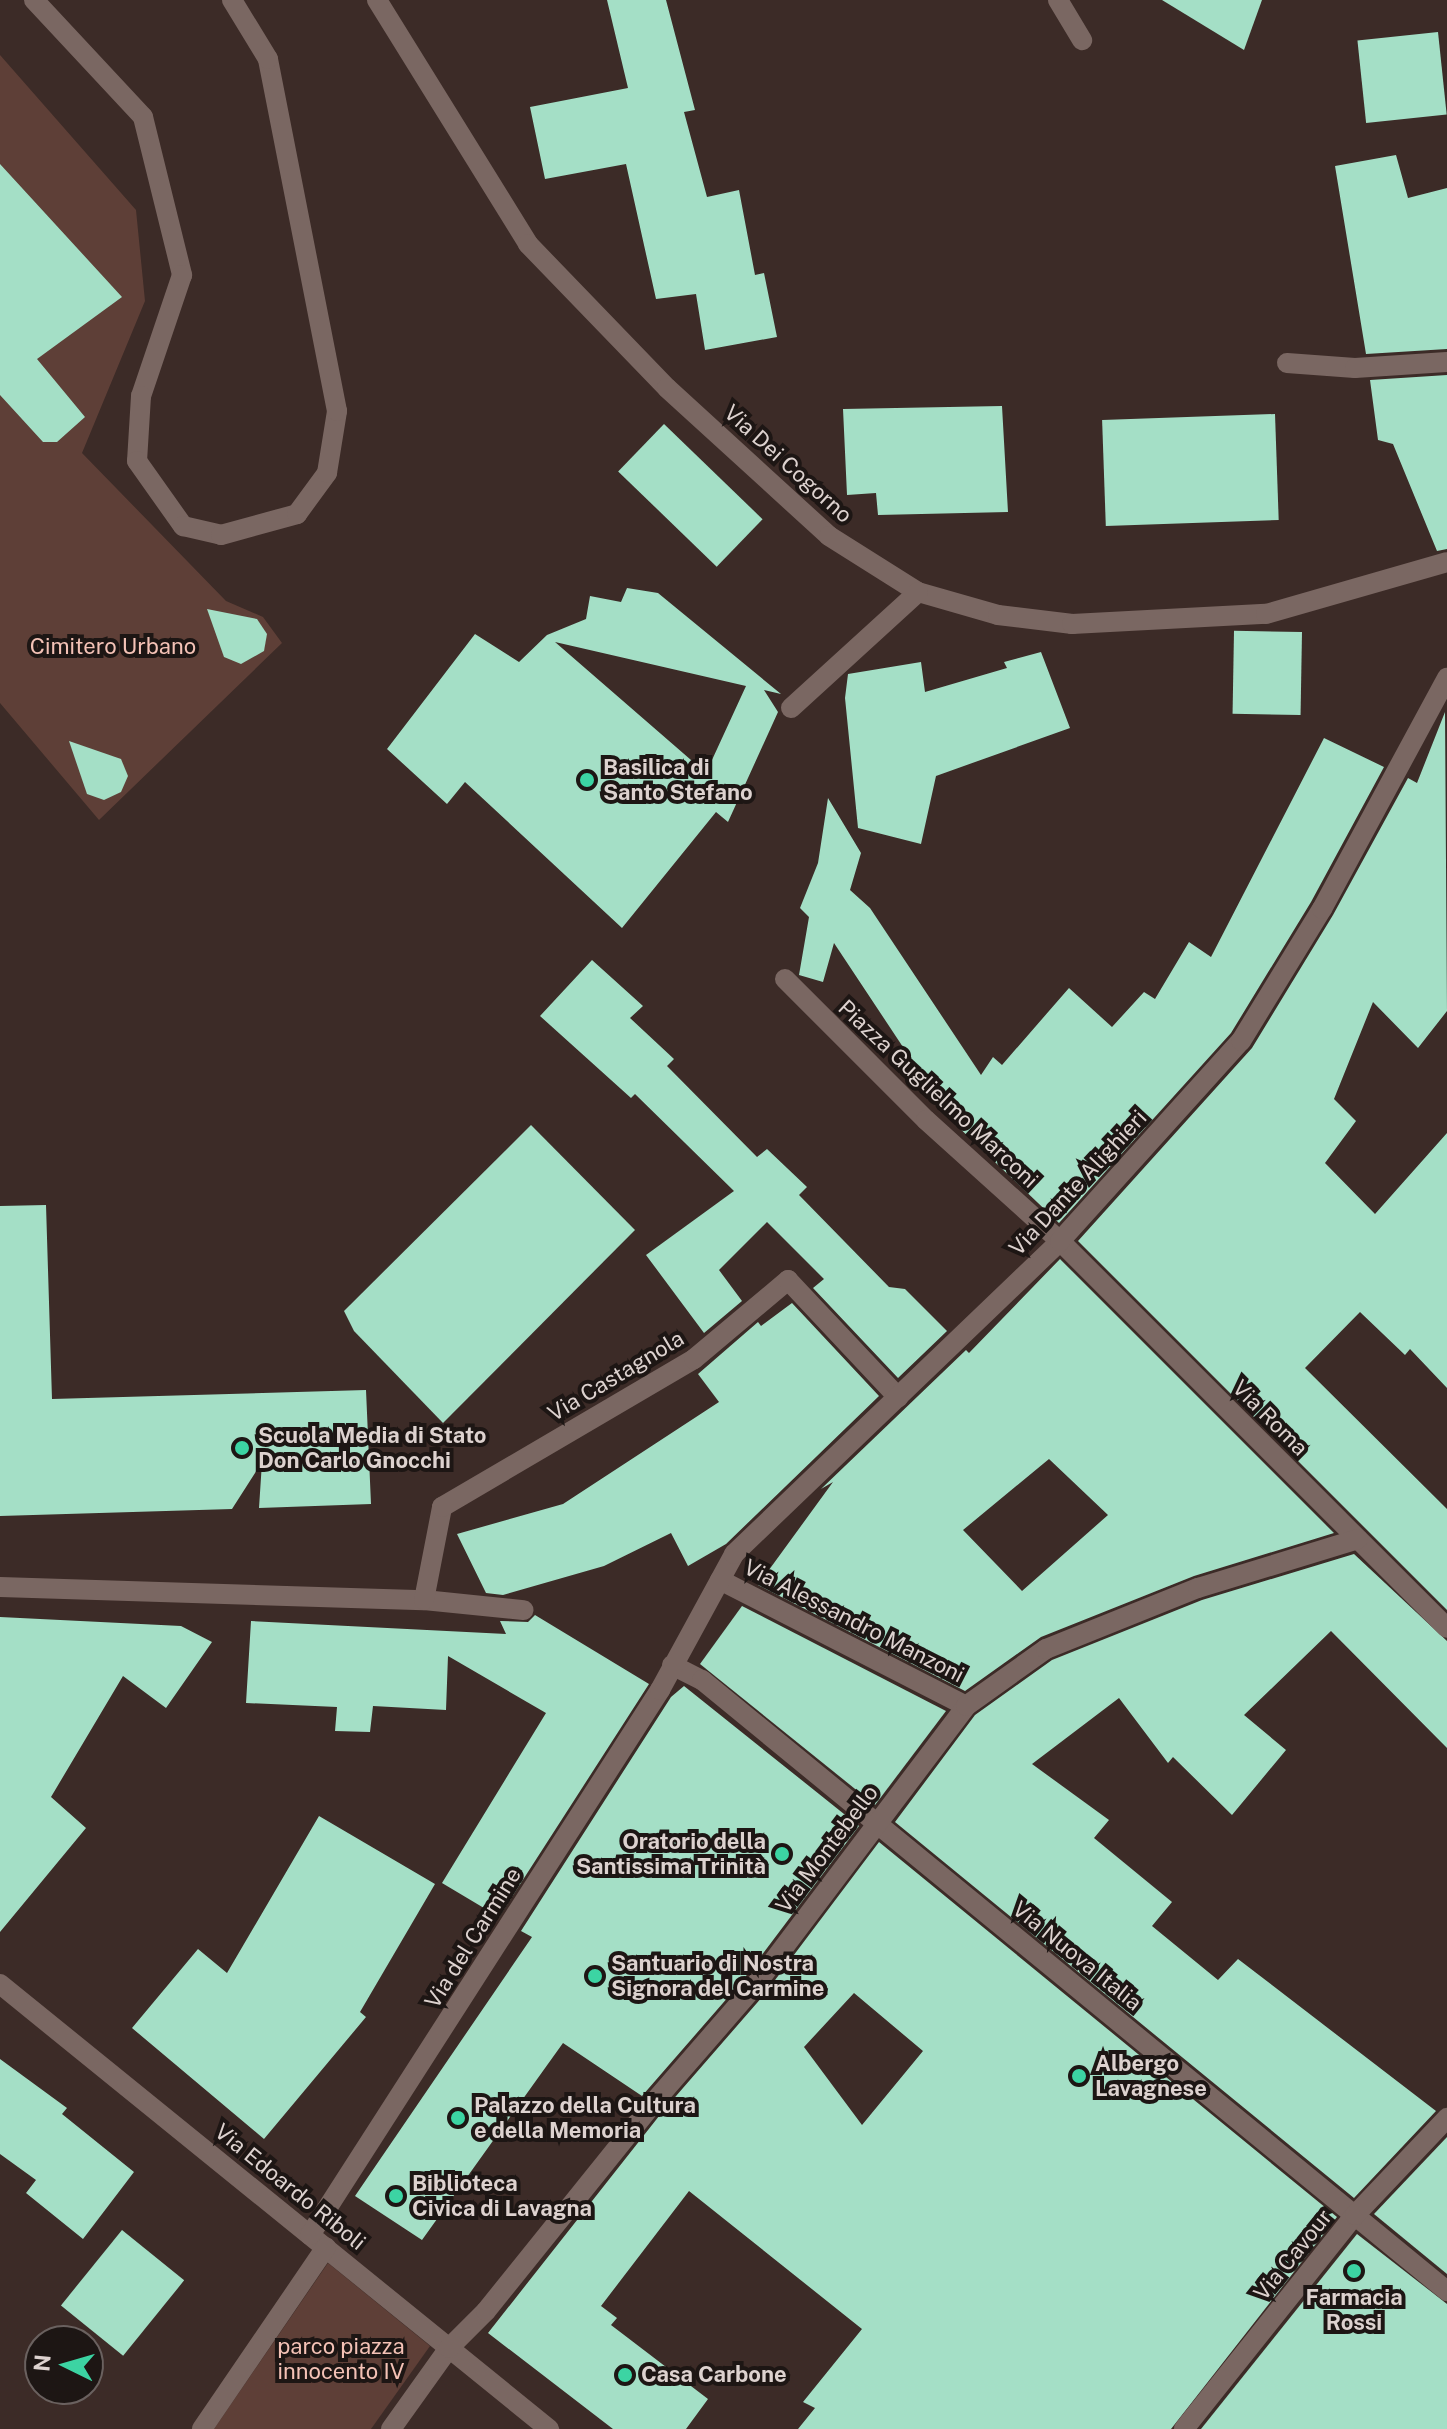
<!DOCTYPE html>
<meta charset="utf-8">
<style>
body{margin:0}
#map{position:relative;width:1447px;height:2429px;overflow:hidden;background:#3c2b27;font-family:"Public Sans",sans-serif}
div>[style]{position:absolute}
.green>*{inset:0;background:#5e3f37}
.building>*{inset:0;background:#a4dfc6;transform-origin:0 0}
.minor>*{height:20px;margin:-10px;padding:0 10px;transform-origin:10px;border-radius:10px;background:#7a6762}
.dots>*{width:22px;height:22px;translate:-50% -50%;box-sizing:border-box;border:4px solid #1d1614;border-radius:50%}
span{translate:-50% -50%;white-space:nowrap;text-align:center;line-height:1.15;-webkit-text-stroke:8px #1d1614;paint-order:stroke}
.street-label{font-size:22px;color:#ddd2cf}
.park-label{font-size:22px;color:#f4c2b6}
.poi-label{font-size:22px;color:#ddd2cf;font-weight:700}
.left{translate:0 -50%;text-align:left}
.right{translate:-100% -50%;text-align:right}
.north{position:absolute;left:24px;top:2325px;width:80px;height:80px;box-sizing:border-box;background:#1d1614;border:2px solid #6a615f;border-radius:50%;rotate:275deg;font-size:22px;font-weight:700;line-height:32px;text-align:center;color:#ddd2cf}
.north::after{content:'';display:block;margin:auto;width:28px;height:36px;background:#3cd4a3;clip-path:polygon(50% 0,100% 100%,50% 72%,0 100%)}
</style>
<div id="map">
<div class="green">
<i style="clip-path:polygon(0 55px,136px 210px,145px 301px,82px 453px,226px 601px,263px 617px,282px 643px,99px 820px,0 703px)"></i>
<i style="clip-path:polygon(328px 2263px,430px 2346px,371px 2429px,214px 2429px)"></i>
</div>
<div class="building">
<i style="clip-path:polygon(607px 0,666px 0,695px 110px,684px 112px,707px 197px,739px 190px,755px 275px,764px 273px,777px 337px,705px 350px,696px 294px,656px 299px,626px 164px,545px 179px,530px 107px,628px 88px)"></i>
<i style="clip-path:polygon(1162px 0,1262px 0,1244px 50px)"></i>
<i style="left:1438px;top:32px;width:83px;height:81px;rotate:84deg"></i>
<i style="clip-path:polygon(1396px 155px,1408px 198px,1447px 188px,1447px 349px,1366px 354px,1335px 166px)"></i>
<i style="clip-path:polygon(0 164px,122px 297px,37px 359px,85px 417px,57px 442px,43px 442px,0 395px)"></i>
<i style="clip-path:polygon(1447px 375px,1447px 549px,1437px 551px,1393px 444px,1378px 440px,1370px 380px)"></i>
<i style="clip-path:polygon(1002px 406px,1008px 512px,878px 515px,876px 493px,847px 495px,843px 409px)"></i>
<i style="left:1275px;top:414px;width:106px;height:173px;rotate:88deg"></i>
<i style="left:664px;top:424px;width:137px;height:66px;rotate:44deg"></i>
<i style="clip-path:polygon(evenodd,627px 588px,658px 593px,781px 694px,764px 690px,778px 712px,728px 822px,716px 812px,622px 928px,465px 782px,447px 804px,387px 749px,475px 634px,519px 662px,547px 635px,586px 619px,590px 596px,621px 602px,627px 588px,555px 642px,746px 686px,706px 773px,555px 642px)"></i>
<i style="clip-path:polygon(207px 609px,257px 619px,267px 634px,264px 651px,241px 664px,224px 657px)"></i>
<i style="left:1302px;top:632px;width:83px;height:68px;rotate:91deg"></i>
<i style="clip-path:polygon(1041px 652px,1070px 728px,936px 776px,921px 844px,858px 828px,845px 698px,848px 674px,921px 662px,925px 692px,1007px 668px,1004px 662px)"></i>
<i style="clip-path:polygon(1445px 712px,1447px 1011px,1418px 1048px,1373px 1002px,1334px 1099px,1356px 1121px,1325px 1163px,1375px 1214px,1447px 1133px,1447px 1388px,1410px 1349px,1405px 1355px,1360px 1312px,1305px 1368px,1447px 1509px,1447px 1610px,1078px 1241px,1252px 1048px,1333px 915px,1408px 778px,1417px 783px)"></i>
<i style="clip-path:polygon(1324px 738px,1384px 767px,1311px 902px,1231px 1033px,1059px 1223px,952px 1121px,834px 943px,823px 982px,799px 975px,809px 917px,800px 908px,818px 863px,828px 798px,861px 853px,850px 890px,870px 908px,981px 1075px,993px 1057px,1002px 1065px,1069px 988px,1112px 1027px,1144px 992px,1155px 999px,1189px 942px,1211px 957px)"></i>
<i style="clip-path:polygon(69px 741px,121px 759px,128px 776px,121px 792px,104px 800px,87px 794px)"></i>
<i style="clip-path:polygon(592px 960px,643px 1006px,630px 1018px,674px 1059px,667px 1066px,757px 1157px,767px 1149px,807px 1187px,799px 1195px,889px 1287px,905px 1289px,947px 1331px,898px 1378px,813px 1288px,824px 1279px,767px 1222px,719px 1270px,742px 1301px,704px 1333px,646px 1255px,734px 1191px,635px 1094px,631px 1098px,540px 1016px)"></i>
<i style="clip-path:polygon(531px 1125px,635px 1230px,443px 1423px,354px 1331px,344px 1311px)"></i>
<i style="clip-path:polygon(46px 1205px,52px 1399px,366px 1390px,371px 1504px,259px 1508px,262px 1462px,232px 1509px,0 1516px,0 1206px)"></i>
<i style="clip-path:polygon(evenodd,1060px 1259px,1334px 1533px,1194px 1576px,1041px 1637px,965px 1691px,758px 1585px,833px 1482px,821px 1489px,966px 1350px,969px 1353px,1060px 1259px,1049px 1459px,1108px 1515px,1022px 1591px,963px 1530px,1049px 1459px)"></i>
<i style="clip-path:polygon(792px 1303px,879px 1396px,726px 1544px,688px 1566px,671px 1533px,604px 1566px,503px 1595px,486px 1593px,457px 1534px,563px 1504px,719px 1402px,698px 1374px,758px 1322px,761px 1326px)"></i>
<i style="clip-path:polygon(1354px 1554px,1447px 1641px,1447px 1748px,1331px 1631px,1244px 1715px,1286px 1750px,1232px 1815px,1173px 1757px,1168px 1763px,1119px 1698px,1032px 1764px,1109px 1820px,1094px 1838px,1172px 1902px,1152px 1926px,1218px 1980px,1238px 1959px,1436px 2111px,1354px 2198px,895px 1822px,975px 1715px,1052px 1660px,1202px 1600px)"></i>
<i style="clip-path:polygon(742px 1606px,946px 1711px,875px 1805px,700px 1664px)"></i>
<i style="clip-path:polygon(535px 1615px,649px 1684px,499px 1917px,442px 1883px,546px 1713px,448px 1656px,446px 1710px,373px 1706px,370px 1732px,335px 1731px,337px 1707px,246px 1703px,251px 1621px,506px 1634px,500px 1621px,528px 1622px)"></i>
<i style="clip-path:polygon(0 1617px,181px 1626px,212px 1642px,166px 1708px,123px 1676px,51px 1797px,86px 1828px,0 1932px)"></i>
<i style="clip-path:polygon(684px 1686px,859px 1826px,743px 1980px,642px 2096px,563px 2043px,422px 2240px,355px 2196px,532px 1937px,521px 1931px,671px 1697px)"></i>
<i style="clip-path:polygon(319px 1816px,435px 1884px,360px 2012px,366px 2017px,264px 2139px,132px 2028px,198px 1949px,227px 1973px)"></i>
<i style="clip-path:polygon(evenodd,879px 1842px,1337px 2217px,1171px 2429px,798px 2429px,815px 2408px,803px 2402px,862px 2329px,689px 2191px,601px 2306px,617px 2318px,611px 2325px,708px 2399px,686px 2429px,613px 2429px,488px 2333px,663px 2111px,763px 1996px,879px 1842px,854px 1993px,923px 2051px,862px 2125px,804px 2047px,854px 1993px)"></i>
<i style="clip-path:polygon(0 2059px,67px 2108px,62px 2114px,134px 2172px,83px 2239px,26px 2193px,36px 2180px,0 2154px)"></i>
<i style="clip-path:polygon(1447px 2137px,1447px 2274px,1374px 2214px)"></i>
<i style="left:122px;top:2230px;width:80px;height:97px;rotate:39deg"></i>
<i style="clip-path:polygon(1357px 2234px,1447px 2304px,1447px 2429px,1201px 2429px)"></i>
</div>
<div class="minor">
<i style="left:34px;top:0;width:160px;rotate:47deg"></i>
<i style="left:143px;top:117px;width:163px;rotate:76.1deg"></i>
<i style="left:182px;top:275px;width:128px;rotate:108.7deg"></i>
<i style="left:141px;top:396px;width:65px;rotate:93.5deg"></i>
<i style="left:137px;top:461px;width:80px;rotate:54.7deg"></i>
<i style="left:183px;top:526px;width:39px;rotate:13deg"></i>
<i style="left:221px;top:535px;width:79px;rotate:-15.4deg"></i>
<i style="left:297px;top:514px;width:51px;rotate:-53.8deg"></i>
<i style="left:327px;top:473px;width:63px;rotate:-80.8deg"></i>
<i style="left:337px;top:411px;width:359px;rotate:-101.1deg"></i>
<i style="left:268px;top:59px;width:69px;rotate:-121.4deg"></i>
<i style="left:377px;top:0;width:287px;rotate:58.2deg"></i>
<i style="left:528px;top:244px;width:200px;rotate:46deg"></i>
<i style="left:667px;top:388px;width:219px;rotate:42.4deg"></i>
<i style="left:829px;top:536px;width:105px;rotate:32.2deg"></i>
<i style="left:918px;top:592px;width:83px;rotate:16deg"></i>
<i style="left:998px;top:615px;width:75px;rotate:6.9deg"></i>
<i style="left:1072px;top:624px;width:194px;rotate:-3deg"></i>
<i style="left:1266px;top:614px;width:188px;rotate:-16deg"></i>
<i style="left:1058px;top:0;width:47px;rotate:59deg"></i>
<i style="left:1287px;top:363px;width:68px;rotate:4.2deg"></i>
<i style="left:1355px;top:368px;width:92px;rotate:-3.7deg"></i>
<i style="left:791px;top:708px;width:172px;rotate:-42.4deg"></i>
<i style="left:785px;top:979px;width:199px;rotate:45deg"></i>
<i style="left:926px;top:1120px;width:181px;rotate:42.1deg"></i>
<i style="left:1060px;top:1241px;width:547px;rotate:45deg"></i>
<i style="left:720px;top:1580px;width:276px;rotate:27.1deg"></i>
<i style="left:0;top:1587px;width:424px;rotate:1.8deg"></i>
<i style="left:424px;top:1600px;width:100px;rotate:5.8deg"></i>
<i style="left:424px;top:1600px;width:95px;rotate:-79deg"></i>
<i style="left:442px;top:1507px;width:292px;rotate:-30.4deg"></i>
<i style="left:694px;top:1359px;width:123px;rotate:-40deg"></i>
<i style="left:788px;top:1280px;width:161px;rotate:46.8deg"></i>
<i style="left:672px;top:1665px;width:34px;rotate:27deg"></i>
<i style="left:702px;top:1680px;width:964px;rotate:39.36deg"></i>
<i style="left:0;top:1984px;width:707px;rotate:39.03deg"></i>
<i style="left:310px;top:2235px;width:648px;rotate:-57.29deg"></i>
<i style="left:660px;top:1690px;width:155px;rotate:-61.4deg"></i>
<i style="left:734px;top:1554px;width:452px;rotate:-43.8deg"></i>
<i style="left:1060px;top:1241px;width:270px;rotate:-47.9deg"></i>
<i style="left:1241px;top:1041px;width:155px;rotate:-58.5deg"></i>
<i style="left:1322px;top:909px;width:263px;rotate:-61.6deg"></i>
<i style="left:202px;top:2429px;width:220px;rotate:-55.7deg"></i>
<i style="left:391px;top:2429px;width:100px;rotate:-54.4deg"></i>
<i style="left:449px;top:2348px;width:52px;rotate:-45deg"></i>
<i style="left:486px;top:2311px;width:267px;rotate:-51.2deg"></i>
<i style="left:653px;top:2103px;width:152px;rotate:-49deg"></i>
<i style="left:753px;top:1988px;width:353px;rotate:-52.9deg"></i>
<i style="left:966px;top:1706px;width:98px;rotate:-35.5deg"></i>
<i style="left:1046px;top:1649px;width:164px;rotate:-21.9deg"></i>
<i style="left:1198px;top:1588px;width:167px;rotate:-17deg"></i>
<i style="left:1184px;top:2429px;width:274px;rotate:-51.4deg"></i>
<i style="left:1355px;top:2215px;width:134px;rotate:-46.5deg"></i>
</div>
<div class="dots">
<i style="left:587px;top:780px;background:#3cd4a3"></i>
<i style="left:242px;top:1448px;background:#3cd4a3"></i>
<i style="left:782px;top:1854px;background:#3cd4a3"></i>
<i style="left:595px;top:1976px;background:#3cd4a3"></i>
<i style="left:1079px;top:2076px;background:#3cd4a3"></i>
<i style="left:458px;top:2118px;background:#3cd4a3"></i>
<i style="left:396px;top:2196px;background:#3cd4a3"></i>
<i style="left:1354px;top:2271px;background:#3cd4a3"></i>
<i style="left:625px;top:2375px;background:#3cd4a3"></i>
</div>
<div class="street-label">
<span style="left:788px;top:464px;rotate:42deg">Via Dei Cogorno</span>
<span style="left:938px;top:1094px;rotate:43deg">Piazza Guglielmo Marconi</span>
<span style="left:1078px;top:1183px;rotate:-47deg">Via Dante Alighieri</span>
<span style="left:616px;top:1376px;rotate:-31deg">Via Castagnola</span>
<span style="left:1270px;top:1418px;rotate:45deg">Via Roma</span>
<span style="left:854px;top:1621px;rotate:27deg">Via Alessandro Manzoni</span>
<span style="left:827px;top:1849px;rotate:-53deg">Via Montebello</span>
<span style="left:473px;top:1938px;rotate:-58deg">Via del Carmine</span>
<span style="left:1077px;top:1956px;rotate:39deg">Via Nuova Italia</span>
<span style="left:290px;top:2187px;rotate:39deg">Via Edoardo Riboli</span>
<span style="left:1293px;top:2255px;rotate:-51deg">Via Cavour</span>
</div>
<div class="park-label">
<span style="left:113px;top:647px">Cimitero Urbano</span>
<span style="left:341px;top:2359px">parco piazza<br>innocento IV</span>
</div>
<div class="poi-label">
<span class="left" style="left:603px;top:780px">Basilica di<br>Santo Stefano</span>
<span class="left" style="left:258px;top:1448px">Scuola Media di Stato<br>Don Carlo Gnocchi</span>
<span class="right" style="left:766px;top:1854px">Oratorio della<br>Santissima Trinità</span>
<span class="left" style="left:611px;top:1976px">Santuario di Nostra<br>Signora del Carmine</span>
<span class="left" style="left:1095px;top:2076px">Albergo<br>Lavagnese</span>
<span class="left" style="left:474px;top:2118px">Palazzo della Cultura<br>e della Memoria</span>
<span class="left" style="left:412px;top:2196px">Biblioteca<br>Civica di Lavagna</span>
<span style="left:1354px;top:2310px">Farmacia<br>Rossi</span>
<span class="left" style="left:641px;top:2375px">Casa Carbone</span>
</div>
<div class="north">N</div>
</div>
